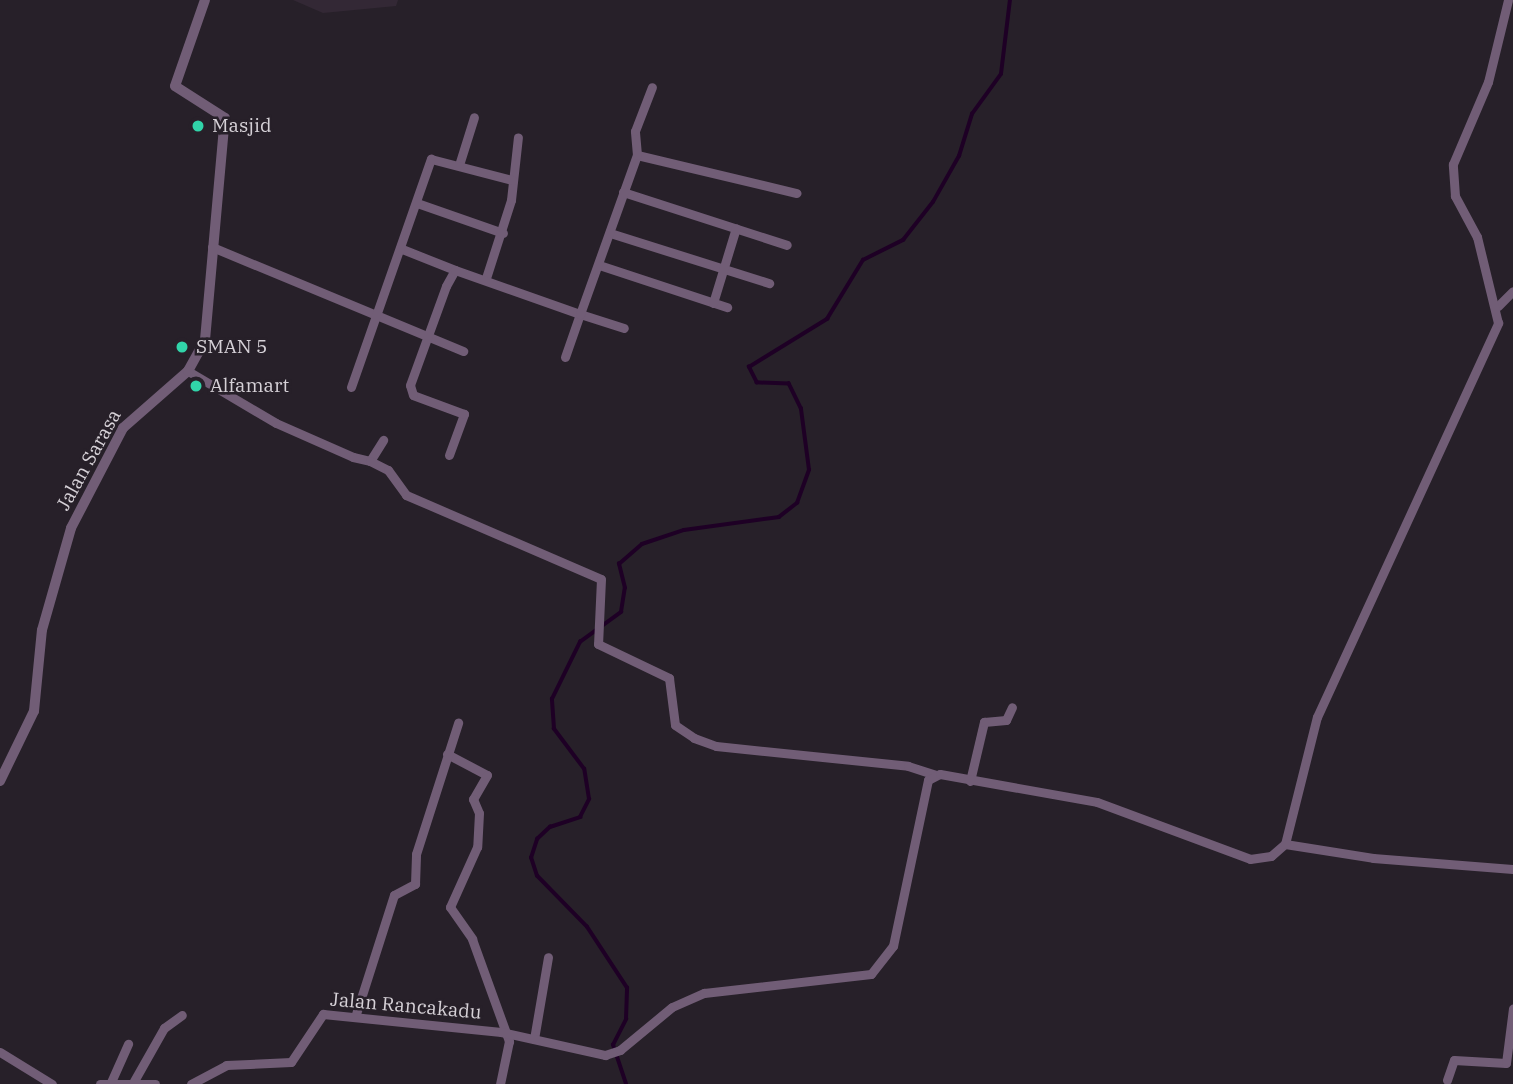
<!DOCTYPE html>
<style>
body{margin:0}
#map{position:relative;width:1513px;height:1084px;overflow:hidden;background:#272029;font-family:"IBM Plex Serif",serif}
div>[style]{position:absolute}
.built>*{inset:0;background:#332835}
.stream>*{height:3.5px;margin:-1.75px;padding:0 1.75px;transform-origin:1.75px;border-radius:1.75px;background:#1e0025}
.minor>*{height:9px;margin:-4.5px;padding:0 4.5px;transform-origin:4.5px;border-radius:4.5px;background:#715d76}
.tertiary>*{height:10px;margin:-5px;padding:0 5px;transform-origin:5px;border-radius:5px;background:#715d76}
.dots>*{width:19px;height:19px;translate:-50% -50%;box-sizing:border-box;border:4px solid #272029;border-radius:50%}
span{translate:-50% -50%;white-space:nowrap;text-align:center;line-height:1.15;-webkit-text-stroke:5px #272029;paint-order:stroke}
.poi-label{font-size:19px;color:#d6d1d7}
.left{translate:0 -50%;text-align:left}
.street-label{font-size:19px;color:#d6d1d7}
</style>
<div id="map">
<div class="built">
<i style="clip-path:polygon(293px 0,398px 0,396px 6px,323px 13px)"></i>
</div>
<div class="stream">
<i style="left:626px;top:1084px;width:41px;rotate:-108.4deg"></i>
<i style="left:613px;top:1045px;width:29px;rotate:-63deg"></i>
<i style="left:626px;top:1019px;width:31px;rotate:-88deg"></i>
<i style="left:627px;top:988px;width:73px;rotate:-123.3deg"></i>
<i style="left:587px;top:927px;width:71px;rotate:-134.4deg"></i>
<i style="left:537px;top:876px;width:19px;rotate:-108deg"></i>
<i style="left:531px;top:858px;width:20px;rotate:-72deg"></i>
<i style="left:537px;top:839px;width:18px;rotate:-43deg"></i>
<i style="left:550px;top:827px;width:32px;rotate:-18deg"></i>
<i style="left:580px;top:817px;width:20px;rotate:-63deg"></i>
<i style="left:589px;top:799px;width:30px;rotate:-99deg"></i>
<i style="left:584px;top:769px;width:50px;rotate:-126.9deg"></i>
<i style="left:554px;top:729px;width:30px;rotate:-94deg"></i>
<i style="left:552px;top:699px;width:64px;rotate:-63.8deg"></i>
<i style="left:580px;top:642px;width:51px;rotate:-36.2deg"></i>
<i style="left:621px;top:612px;width:24px;rotate:-81deg"></i>
<i style="left:625px;top:588px;width:25px;rotate:-104deg"></i>
<i style="left:619px;top:564px;width:30px;rotate:-41deg"></i>
<i style="left:642px;top:544px;width:44px;rotate:-18.4deg"></i>
<i style="left:684px;top:530px;width:96px;rotate:-7.8deg"></i>
<i style="left:779px;top:517px;width:23px;rotate:-38deg"></i>
<i style="left:797px;top:503px;width:35px;rotate:-70deg"></i>
<i style="left:809px;top:470px;width:62px;rotate:-97.5deg"></i>
<i style="left:801px;top:409px;width:28px;rotate:-116deg"></i>
<i style="left:789px;top:384px;width:32px;rotate:-178deg"></i>
<i style="left:757px;top:383px;width:18px;rotate:-117deg"></i>
<i style="left:749px;top:367px;width:92px;rotate:-31.6deg"></i>
<i style="left:827px;top:319px;width:69px;rotate:-58.6deg"></i>
<i style="left:863px;top:260px;width:45px;rotate:-26.6deg"></i>
<i style="left:903px;top:240px;width:48px;rotate:-51.7deg"></i>
<i style="left:933px;top:202px;width:53px;rotate:-60.5deg"></i>
<i style="left:959px;top:156px;width:44px;rotate:-72.8deg"></i>
<i style="left:972px;top:114px;width:49px;rotate:-54.1deg"></i>
<i style="left:1001px;top:74px;width:75px;rotate:-83.1deg"></i>
</div>
<div class="minor">
<i style="left:637px;top:155px;width:164px;rotate:13.4deg"></i>
<i style="left:459px;top:165px;width:50px;rotate:-72.6deg"></i>
<i style="left:623px;top:192px;width:172px;rotate:17.9deg"></i>
<i style="left:417px;top:203px;width:91px;rotate:19.2deg"></i>
<i style="left:610px;top:233px;width:167px;rotate:17.5deg"></i>
<i style="left:212px;top:247px;width:272px;rotate:22.5deg"></i>
<i style="left:402px;top:249px;width:57px;rotate:21.6deg"></i>
<i style="left:599px;top:265px;width:135px;rotate:18.2deg"></i>
<i style="left:486px;top:278px;width:82px;rotate:-72.2deg"></i>
<i style="left:511px;top:200px;width:63px;rotate:-83.7deg"></i>
<i style="left:713px;top:303px;width:78px;rotate:-73deg"></i>
<i style="left:1498px;top:306px;width:21px;rotate:-45deg"></i>
<i style="left:565px;top:357px;width:46px;rotate:-70.8deg"></i>
<i style="left:580px;top:314px;width:46px;rotate:17.7deg"></i>
<i style="left:188px;top:371px;width:102px;rotate:30.6deg"></i>
<i style="left:276px;top:423px;width:84px;rotate:23.8deg"></i>
<i style="left:353px;top:457px;width:17px;rotate:13deg"></i>
<i style="left:370px;top:461px;width:25px;rotate:-58deg"></i>
<i style="left:351px;top:387px;width:242px;rotate:-70.7deg"></i>
<i style="left:431px;top:159px;width:84px;rotate:14.5deg"></i>
<i style="left:449px;top:455px;width:44px;rotate:-69.9deg"></i>
<i style="left:464px;top:414px;width:54px;rotate:-159.6deg"></i>
<i style="left:413px;top:395px;width:10px;rotate:-107deg"></i>
<i style="left:410px;top:385px;width:105px;rotate:-70deg"></i>
<i style="left:446px;top:286px;width:18px;rotate:-61deg"></i>
<i style="left:455px;top:270px;width:133px;rotate:19.4deg"></i>
<i style="left:580px;top:314px;width:169px;rotate:-70.3deg"></i>
<i style="left:637px;top:155px;width:24px;rotate:-95deg"></i>
<i style="left:635px;top:131px;width:47px;rotate:-68.9deg"></i>
<i style="left:370px;top:461px;width:20px;rotate:27deg"></i>
<i style="left:388px;top:470px;width:31px;rotate:54deg"></i>
<i style="left:406px;top:495px;width:212px;rotate:23.3deg"></i>
<i style="left:601px;top:579px;width:65px;rotate:92.6deg"></i>
<i style="left:598px;top:644px;width:79px;rotate:25.6deg"></i>
<i style="left:669px;top:678px;width:47px;rotate:82.7deg"></i>
<i style="left:675px;top:725px;width:23px;rotate:34deg"></i>
<i style="left:694px;top:738px;width:23px;rotate:20deg"></i>
<i style="left:716px;top:746px;width:193px;rotate:5.9deg"></i>
<i style="left:908px;top:766px;width:28px;rotate:18deg"></i>
<i style="left:447px;top:754px;width:45px;rotate:27.7deg"></i>
<i style="left:487px;top:775px;width:28px;rotate:120deg"></i>
<i style="left:473px;top:799px;width:15px;rotate:67deg"></i>
<i style="left:479px;top:813px;width:34px;rotate:93deg"></i>
<i style="left:477px;top:847px;width:66px;rotate:114.2deg"></i>
<i style="left:450px;top:907px;width:39px;rotate:55deg"></i>
<i style="left:472px;top:939px;width:109px;rotate:70.1deg"></i>
<i style="left:509px;top:1041px;width:44px;rotate:101.8deg"></i>
<i style="left:970px;top:781px;width:61px;rotate:-76.7deg"></i>
<i style="left:984px;top:722px;width:22px;rotate:-5deg"></i>
<i style="left:1006px;top:720px;width:14px;rotate:-65deg"></i>
<i style="left:1285px;top:844px;width:89px;rotate:9deg"></i>
<i style="left:1373px;top:858px;width:140px;rotate:4.5deg"></i>
<i style="left:355px;top:1017px;width:128px;rotate:-72.3deg"></i>
<i style="left:394px;top:895px;width:24px;rotate:-28deg"></i>
<i style="left:415px;top:884px;width:30px;rotate:-88deg"></i>
<i style="left:416px;top:854px;width:138px;rotate:-72.2deg"></i>
<i style="left:534px;top:1039px;width:83px;rotate:-80.3deg"></i>
<i style="left:0;top:1052px;width:61px;rotate:31.6deg"></i>
<i style="left:1447px;top:1080px;width:21px;rotate:-71deg"></i>
<i style="left:1454px;top:1060px;width:52px;rotate:3.3deg"></i>
<i style="left:1506px;top:1063px;width:55px;rotate:-82.7deg"></i>
<i style="left:134px;top:1081px;width:61px;rotate:-60.5deg"></i>
<i style="left:164px;top:1028px;width:22px;rotate:-36deg"></i>
<i style="left:111px;top:1082px;width:42px;rotate:-65.9deg"></i>
<i style="left:100px;top:1084px;width:55px"></i>
<i style="left:191px;top:1084px;width:40px;rotate:-28deg"></i>
<i style="left:226px;top:1065px;width:65px;rotate:-2.6deg"></i>
<i style="left:291px;top:1062px;width:58px;rotate:-56.3deg"></i>
<i style="left:323px;top:1014px;width:179px;rotate:5.8deg"></i>
<i style="left:501px;top:1032px;width:107px;rotate:12.5deg"></i>
<i style="left:605px;top:1055px;width:16px;rotate:-18deg"></i>
<i style="left:620px;top:1050px;width:67px;rotate:-39.6deg"></i>
<i style="left:672px;top:1007px;width:35px;rotate:-24deg"></i>
<i style="left:704px;top:993px;width:168px;rotate:-6.5deg"></i>
<i style="left:871px;top:974px;width:36px;rotate:-52deg"></i>
<i style="left:893px;top:946px;width:170px;rotate:-78.1deg"></i>
<i style="left:928px;top:780px;width:13px;rotate:-27deg"></i>
<i style="left:940px;top:774px;width:159px;rotate:10.1deg"></i>
<i style="left:1097px;top:802px;width:163px;rotate:20.4deg"></i>
<i style="left:1250px;top:859px;width:21px;rotate:-8deg"></i>
<i style="left:1271px;top:856px;width:18px;rotate:-41deg"></i>
<i style="left:1285px;top:844px;width:131px;rotate:-75.9deg"></i>
<i style="left:1317px;top:717px;width:434px;rotate:-65.3deg"></i>
<i style="left:1498px;top:323px;width:89px;rotate:-103.7deg"></i>
<i style="left:1477px;top:237px;width:47px;rotate:-118.2deg"></i>
<i style="left:1455px;top:196px;width:32px;rotate:-94deg"></i>
<i style="left:1453px;top:164px;width:89px;rotate:-66.9deg"></i>
<i style="left:1488px;top:82px;width:84px;rotate:-76.3deg"></i>
</div>
<div class="tertiary">
<i style="left:0;top:781px;width:78px;rotate:-64.1deg"></i>
<i style="left:34px;top:711px;width:81px;rotate:-84.4deg"></i>
<i style="left:42px;top:630px;width:106px;rotate:-74.1deg"></i>
<i style="left:71px;top:528px;width:113px;rotate:-62.5deg"></i>
<i style="left:123px;top:428px;width:86px;rotate:-41.2deg"></i>
<i style="left:188px;top:371px;width:35px;rotate:-61deg"></i>
<i style="left:205px;top:340px;width:223px;rotate:-84.9deg"></i>
<i style="left:225px;top:118px;width:59px;rotate:-147.4deg"></i>
<i style="left:175px;top:86px;width:91px;rotate:-70.8deg"></i>
</div>
<div class="dots">
<i style="left:198px;top:126px;background:#31d4a9"></i>
<i style="left:182px;top:347px;background:#31d4a9"></i>
<i style="left:196px;top:386px;background:#31d4a9"></i>
</div>
<div class="poi-label">
<span class="left" style="left:212px;top:126px">Masjid</span>
<span class="left" style="left:196px;top:347px">SMAN 5</span>
<span class="left" style="left:210px;top:386px">Alfamart</span>
</div>
<div class="street-label">
<span style="left:89px;top:460px;rotate:-61deg">Jalan Sarasa</span>
<span style="left:406px;top:1006px;rotate:5deg">Jalan Rancakadu</span>
</div>
</div>
